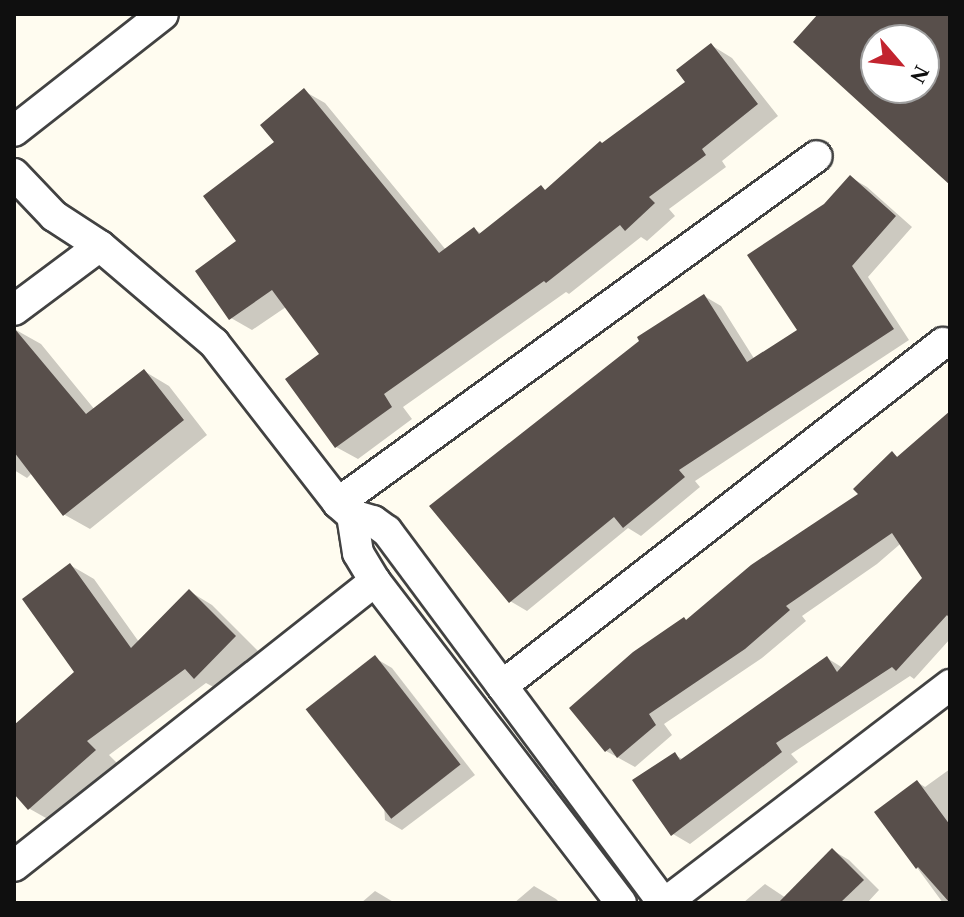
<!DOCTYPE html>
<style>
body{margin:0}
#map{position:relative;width:964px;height:917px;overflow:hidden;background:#fffcf0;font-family:"Times New Roman",serif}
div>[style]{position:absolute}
.shadow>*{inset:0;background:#0003}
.building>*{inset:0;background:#584f4b;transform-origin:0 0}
.roads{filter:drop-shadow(2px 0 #424242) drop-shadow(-2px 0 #424242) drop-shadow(0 2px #424242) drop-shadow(0 -2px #424242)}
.street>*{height:30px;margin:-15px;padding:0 15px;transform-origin:15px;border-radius:15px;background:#fff}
span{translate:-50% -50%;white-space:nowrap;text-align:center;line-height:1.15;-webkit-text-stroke:8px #fff;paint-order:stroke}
.frame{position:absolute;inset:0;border:16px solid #0f0f0f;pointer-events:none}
.north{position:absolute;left:860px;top:24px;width:80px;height:80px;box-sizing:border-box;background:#fff;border:2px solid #9f9f9f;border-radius:50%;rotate:118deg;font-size:22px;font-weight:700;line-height:32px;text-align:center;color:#0f0f0f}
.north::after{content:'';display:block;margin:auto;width:28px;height:36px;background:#c2242f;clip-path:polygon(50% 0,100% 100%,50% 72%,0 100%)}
</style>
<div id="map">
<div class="shadow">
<i style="clip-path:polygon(711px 45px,732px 58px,778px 116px,722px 161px,726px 167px,669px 209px,675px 216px,647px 241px,641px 237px,569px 294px,566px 292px,403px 407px,412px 419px,358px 459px,336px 447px,321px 355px,286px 307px,252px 330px,231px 318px,238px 242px,277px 142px,304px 91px,325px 103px,446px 250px,474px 229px,482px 234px,541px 188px,547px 191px,688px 82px)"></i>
<i style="clip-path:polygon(850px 177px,867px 187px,912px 227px,868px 277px,909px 340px,695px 481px,700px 487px,641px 536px,628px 528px,527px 611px,510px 601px,704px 296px,721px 306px,755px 360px,800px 330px,825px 206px)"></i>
<i style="clip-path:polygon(16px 330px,41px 344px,95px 410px,144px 371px,169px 386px,207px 435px,90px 529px,65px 515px,32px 473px,27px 478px,14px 470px)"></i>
<i style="clip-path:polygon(950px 414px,950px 501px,877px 564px,802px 616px,806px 621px,762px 658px,664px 724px,672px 735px,635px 767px,606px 751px,688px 622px,861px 494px,893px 454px,899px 458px)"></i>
<i style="clip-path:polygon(950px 549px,950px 639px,914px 679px,910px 676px,791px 754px,798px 762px,690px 844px,673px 834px,675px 755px,684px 760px,827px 658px,843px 668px)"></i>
<i style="clip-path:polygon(70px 565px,94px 579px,139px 642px,189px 591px,212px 605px,258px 651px,219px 690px,206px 683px,109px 755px,118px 764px,53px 822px,30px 809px,14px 791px,14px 727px,77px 672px)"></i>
<i style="clip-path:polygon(375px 658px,392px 668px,475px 775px,402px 830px,385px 820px)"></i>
<i style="clip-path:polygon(950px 769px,950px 903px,943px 903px,877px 813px,917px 782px,925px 787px)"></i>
<i style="clip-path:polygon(832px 850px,849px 860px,879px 890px,867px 903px,743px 903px,765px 884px,786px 898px)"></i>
<i style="clip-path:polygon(534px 886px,556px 899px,560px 903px,514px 903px)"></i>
<i style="clip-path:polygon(375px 891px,395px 903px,361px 903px)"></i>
</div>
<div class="building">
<i style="clip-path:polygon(evenodd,818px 14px,950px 14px,950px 185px,793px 42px,818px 14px,876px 40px,924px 40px,924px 88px,876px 88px,876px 40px)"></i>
<i style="clip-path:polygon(711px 43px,758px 104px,702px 149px,706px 155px,649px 197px,655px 203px,625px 231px,620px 225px,546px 283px,544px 281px,384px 394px,392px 407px,335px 448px,285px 379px,319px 354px,272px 290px,229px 320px,195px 271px,236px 241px,203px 196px,274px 142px,260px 125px,304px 88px,439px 253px,474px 227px,479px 234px,541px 185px,545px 190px,600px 141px,602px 143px,685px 82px,676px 70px)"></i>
<i style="clip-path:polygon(850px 175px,896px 216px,852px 266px,894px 329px,679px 470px,685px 477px,623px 528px,614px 517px,509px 603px,429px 506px,639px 341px,637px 337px,704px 294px,747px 362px,797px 330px,747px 255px,824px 204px)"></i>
<i style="clip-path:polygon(14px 328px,86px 414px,144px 369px,184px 420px,63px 516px,14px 452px)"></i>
<i style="clip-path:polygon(950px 411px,950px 619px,947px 615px,896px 671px,892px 667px,776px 743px,782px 752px,671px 836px,632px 780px,675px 752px,680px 760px,827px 656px,837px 672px,922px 578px,892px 533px,786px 606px,790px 610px,745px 649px,649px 714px,656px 725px,617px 758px,610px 748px,605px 752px,569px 708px,633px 652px,684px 617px,686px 620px,751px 565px,858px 494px,853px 489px,892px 451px,897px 457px)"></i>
<i style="clip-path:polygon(70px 563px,131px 648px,189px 589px,236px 636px,194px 679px,185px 669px,87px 741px,96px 750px,28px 810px,14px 794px,14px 725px,74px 672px,22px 599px)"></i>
<i style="left:375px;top:655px;width:139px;height:88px;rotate:52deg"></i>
<i style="clip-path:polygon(917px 780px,950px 825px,950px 903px,918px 867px,916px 869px,874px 812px)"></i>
<i style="clip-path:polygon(832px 848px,864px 880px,840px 903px,778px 903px)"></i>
</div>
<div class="roads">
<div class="street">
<i style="left:14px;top:131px;width:189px;rotate:-38.1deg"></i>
<i style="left:14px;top:174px;width:58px;rotate:46.4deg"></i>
<i style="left:54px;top:216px;width:55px;rotate:33.1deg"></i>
<i style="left:100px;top:246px;width:150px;rotate:40.4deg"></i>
<i style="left:214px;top:343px;width:202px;rotate:52.2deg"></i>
<i style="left:338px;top:503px;width:18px;rotate:41deg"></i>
<i style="left:352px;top:515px;width:22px;rotate:16deg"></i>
<i style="left:373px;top:521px;width:17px;rotate:36deg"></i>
<i style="left:387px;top:531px;width:463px;rotate:53.4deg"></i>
<i style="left:14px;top:310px;width:107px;rotate:-36.7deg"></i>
<i style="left:338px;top:503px;width:591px;rotate:-35.92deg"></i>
<i style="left:352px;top:515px;width:38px;rotate:81deg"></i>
<i style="left:358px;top:553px;width:33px;rotate:59deg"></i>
<i style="left:375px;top:581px;width:405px;rotate:52.6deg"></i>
<i style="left:502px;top:686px;width:559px;rotate:-37.87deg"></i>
<i style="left:14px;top:866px;width:460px;rotate:-38.3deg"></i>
<i style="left:665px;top:903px;width:359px;rotate:-37.4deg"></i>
</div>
</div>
<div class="frame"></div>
<div class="north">N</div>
</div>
